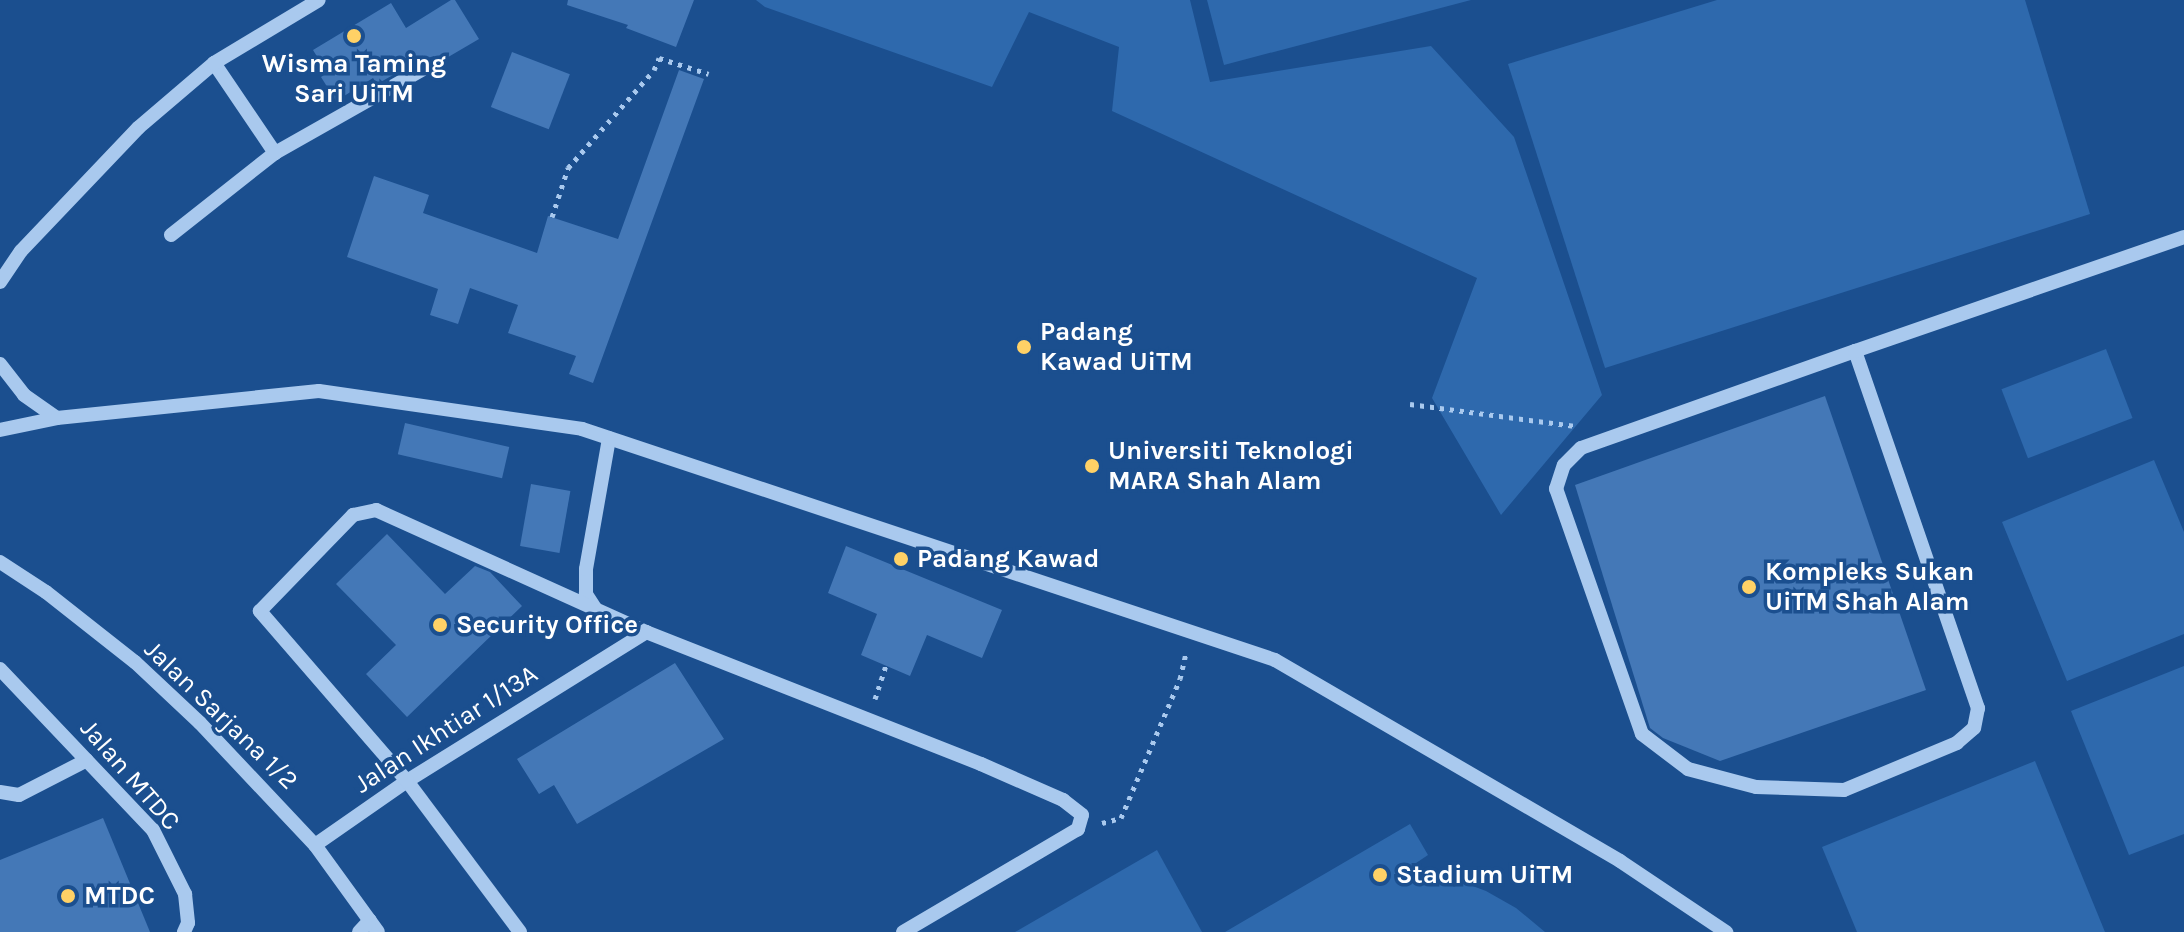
<!DOCTYPE html>
<style>
body{margin:0}
#map{position:relative;width:2184px;height:932px;overflow:hidden;background:#1b4f8f;font-family:Karla,sans-serif}
div>[style]{position:absolute}
.green>*{inset:0;background:#2e69ad;transform-origin:0 0}
.building>*{inset:0;background:#4478b7;transform-origin:0 0}
.path>*{height:5px;margin-top:-2.5px;transform-origin:0;background:repeating-linear-gradient(90deg,#a9c9ee 0 4px,transparent 0 10px)}
.minor>*{height:14px;margin:-7px;padding:0 7px;transform-origin:7px;border-radius:7px;background:#a9c9ee}
.dots>*{width:22px;height:22px;translate:-50% -50%;box-sizing:border-box;border:4px solid #1b4f8f;border-radius:50%}
span{translate:-50% -50%;white-space:nowrap;text-align:center;line-height:1.15;-webkit-text-stroke:7px #1b4f8f;paint-order:stroke}
.poi-label{font-size:26px;color:#fff;font-weight:700}
.left{translate:0 -50%;text-align:left}
.street-label{font-size:26px;color:#fff}
</style>
<div id="map">
<div class="green">
<i style="clip-path:polygon(756px 0,1190px 0,1210px 82px,1431px 46px,1514px 137px,1602px 395px,1501px 515px,1432px 398px,1477px 278px,1112px 111px,1119px 47px,1029px 12px,992px 87px,765px 7px)"></i>
<i style="clip-path:polygon(1207px 0,1471px 0,1224px 65px)"></i>
<i style="clip-path:polygon(1717px 0,2025px 0,2090px 214px,1605px 368px,1508px 64px)"></i>
<i style="left:2106px;top:349px;width:74px;height:112px;rotate:69deg"></i>
<i style="clip-path:polygon(2154px 460px,2184px 532px,2184px 634px,2067px 681px,2002px 522px)"></i>
<i style="clip-path:polygon(2184px 666px,2184px 834px,2129px 855px,2071px 711px)"></i>
<i style="clip-path:polygon(2035px 761px,2105px 932px,1857px 932px,1822px 847px)"></i>
<i style="clip-path:polygon(1410px 824px,1428px 855px,1407px 869px,1454px 879px,1486px 891px,1516px 908px,1545px 932px,1225px 932px)"></i>
<i style="clip-path:polygon(1157px 850px,1202px 932px,1015px 932px)"></i>
</div>
<div class="building">
<i style="clip-path:polygon(451px 0,455px 0,479px 39px,438px 63px,434px 56px,418px 61px,377px 84px,373px 78px,336px 101px,321px 77px,327px 73px,313px 50px,391px 3px,406px 28px)"></i>
<i style="clip-path:polygon(568px 0,694px 0,676px 47px,626px 28px,628px 25px,567px 5px)"></i>
<i style="left:512px;top:52px;width:62px;height:59px;rotate:21deg"></i>
<i style="clip-path:polygon(679px 70px,704px 79px,593px 383px,569px 374px,576px 356px,508px 333px,518px 305px,470px 288px,458px 324px,430px 315px,438px 289px,347px 257px,374px 176px,429px 195px,423px 213px,537px 253px,548px 216px,618px 239px)"></i>
<i style="clip-path:polygon(1825px 396px,1926px 690px,1720px 761px,1663px 738px,1650px 728px,1575px 485px)"></i>
<i style="left:405px;top:423px;width:107px;height:32px;rotate:13deg"></i>
<i style="left:531px;top:484px;width:40px;height:63px;rotate:10deg"></i>
<i style="clip-path:polygon(387px 534px,445px 594px,475px 566px,490px 572px,522px 606px,407px 717px,366px 674px,396px 645px,336px 584px)"></i>
<i style="clip-path:polygon(846px 546px,1002px 610px,982px 658px,927px 635px,910px 676px,861px 655px,877px 614px,828px 593px)"></i>
<i style="clip-path:polygon(675px 663px,724px 739px,577px 824px,554px 785px,539px 794px,517px 759px)"></i>
<i style="clip-path:polygon(103px 818px,150px 932px,0 932px,0 860px)"></i>
</div>
<div class="path">
<i style="left:552px;top:217px;width:52px;rotate:-71.9deg"></i>
<i style="left:568px;top:168px;width:130px;rotate:-48.7deg"></i>
<i style="left:654px;top:70px;width:13px;rotate:-67deg"></i>
<i style="left:659px;top:58px;width:52px;rotate:17.7deg"></i>
<i style="left:1410px;top:404px;width:165px;rotate:7.6deg"></i>
<i style="left:875px;top:699px;width:36px;rotate:-72deg"></i>
<i style="left:1102px;top:823px;width:20px;rotate:-15deg"></i>
<i style="left:1121px;top:818px;width:151px;rotate:-67deg"></i>
<i style="left:1180px;top:679px;width:28px;rotate:-77deg"></i>
</div>
<div class="minor">
<i style="left:214px;top:63px;width:109px;rotate:55.9deg"></i>
<i style="left:275px;top:153px;width:169px;rotate:-29.5deg"></i>
<i style="left:171px;top:235px;width:132px;rotate:-38.3deg"></i>
<i style="left:0;top:282px;width:37px;rotate:-56deg"></i>
<i style="left:21px;top:251px;width:170px;rotate:-46.4deg"></i>
<i style="left:138px;top:128px;width:100px;rotate:-40.5deg"></i>
<i style="left:214px;top:63px;width:122px;rotate:-31deg"></i>
<i style="left:1855px;top:351px;width:378px;rotate:71deg"></i>
<i style="left:1978px;top:708px;width:20px;rotate:101deg"></i>
<i style="left:1974px;top:728px;width:23px;rotate:139deg"></i>
<i style="left:1957px;top:743px;width:122px;rotate:157.4deg"></i>
<i style="left:1844px;top:790px;width:88px;rotate:-178deg"></i>
<i style="left:1756px;top:787px;width:70px;rotate:-165.2deg"></i>
<i style="left:1688px;top:769px;width:58px;rotate:-142.7deg"></i>
<i style="left:1642px;top:734px;width:260px;rotate:-109.3deg"></i>
<i style="left:1556px;top:489px;width:25px;rotate:-72deg"></i>
<i style="left:1564px;top:465px;width:24px;rotate:-45deg"></i>
<i style="left:1581px;top:448px;width:291px;rotate:-19.5deg"></i>
<i style="left:1855px;top:351px;width:348px;rotate:-19.1deg"></i>
<i style="left:0;top:364px;width:39px;rotate:52deg"></i>
<i style="left:24px;top:395px;width:40px;rotate:34.9deg"></i>
<i style="left:0;top:430px;width:58px;rotate:-11.9deg"></i>
<i style="left:57px;top:418px;width:263px;rotate:-5.9deg"></i>
<i style="left:319px;top:391px;width:266px;rotate:8.2deg"></i>
<i style="left:582px;top:429px;width:730px;rotate:18.43deg"></i>
<i style="left:1275px;top:660px;width:399px;rotate:30.2deg"></i>
<i style="left:1620px;top:861px;width:128px;rotate:33.8deg"></i>
<i style="left:0;top:562px;width:55px;rotate:33.1deg"></i>
<i style="left:46px;top:592px;width:113px;rotate:38.2deg"></i>
<i style="left:135px;top:662px;width:89px;rotate:43.2deg"></i>
<i style="left:200px;top:723px;width:168px;rotate:46.7deg"></i>
<i style="left:315px;top:845px;width:107px;rotate:54.1deg"></i>
<i style="left:595px;top:608px;width:17px;rotate:-123deg"></i>
<i style="left:586px;top:594px;width:25px;rotate:-90deg"></i>
<i style="left:586px;top:569px;width:133px;rotate:-80deg"></i>
<i style="left:0;top:669px;width:222px;rotate:46.5deg"></i>
<i style="left:153px;top:830px;width:72px;rotate:63.4deg"></i>
<i style="left:185px;top:894px;width:29px;rotate:84deg"></i>
<i style="left:188px;top:923px;width:10px;rotate:114deg"></i>
<i style="left:0;top:792px;width:19px;rotate:9deg"></i>
<i style="left:19px;top:795px;width:76px;rotate:-27.2deg"></i>
<i style="left:315px;top:845px;width:112px;rotate:-34.8deg"></i>
<i style="left:407px;top:781px;width:282px;rotate:-31.9deg"></i>
<i style="left:359px;top:932px;width:16px;rotate:-47deg"></i>
<i style="left:520px;top:932px;width:189px;rotate:-126.8deg"></i>
<i style="left:407px;top:781px;width:225px;rotate:-130.9deg"></i>
<i style="left:260px;top:611px;width:134px;rotate:-45.9deg"></i>
<i style="left:353px;top:515px;width:24px;rotate:-12deg"></i>
<i style="left:376px;top:510px;width:296px;rotate:24.3deg"></i>
<i style="left:646px;top:632px;width:360px;rotate:21.5deg"></i>
<i style="left:981px;top:764px;width:90px;rotate:23.7deg"></i>
<i style="left:1063px;top:800px;width:24px;rotate:38deg"></i>
<i style="left:1082px;top:815px;width:15px;rotate:106deg"></i>
<i style="left:1078px;top:829px;width:203px;rotate:149.5deg"></i>
</div>
<div class="dots">
<i style="left:354px;top:36px;background:#ffd166"></i>
<i style="left:1024px;top:347px;background:#ffd166"></i>
<i style="left:1092px;top:466px;background:#ffd166"></i>
<i style="left:901px;top:559px;background:#ffd166"></i>
<i style="left:1749px;top:587px;background:#ffd166"></i>
<i style="left:440px;top:625px;background:#ffd166"></i>
<i style="left:1380px;top:875px;background:#ffd166"></i>
<i style="left:68px;top:896px;background:#ffd166"></i>
</div>
<div class="poi-label">
<span style="left:354px;top:79px">Wisma Taming<br>Sari UiTM</span>
<span class="left" style="left:1040px;top:347px">Padang<br>Kawad UiTM</span>
<span class="left" style="left:1108px;top:466px">Universiti Teknologi<br>MARA Shah Alam</span>
<span class="left" style="left:917px;top:559px">Padang Kawad</span>
<span class="left" style="left:1765px;top:587px">Kompleks Sukan<br>UiTM Shah Alam</span>
<span class="left" style="left:456px;top:625px">Security Office</span>
<span class="left" style="left:1396px;top:875px">Stadium UiTM</span>
<span class="left" style="left:84px;top:896px">MTDC</span>
</div>
<div class="street-label">
<span style="left:221px;top:715px;rotate:44deg">Jalan Sarjana 1/2</span>
<span style="left:446px;top:729px;rotate:-33deg">Jalan Ikhtiar 1/13A</span>
<span style="left:130px;top:775px;rotate:49deg">Jalan MTDC</span>
</div>
</div>
